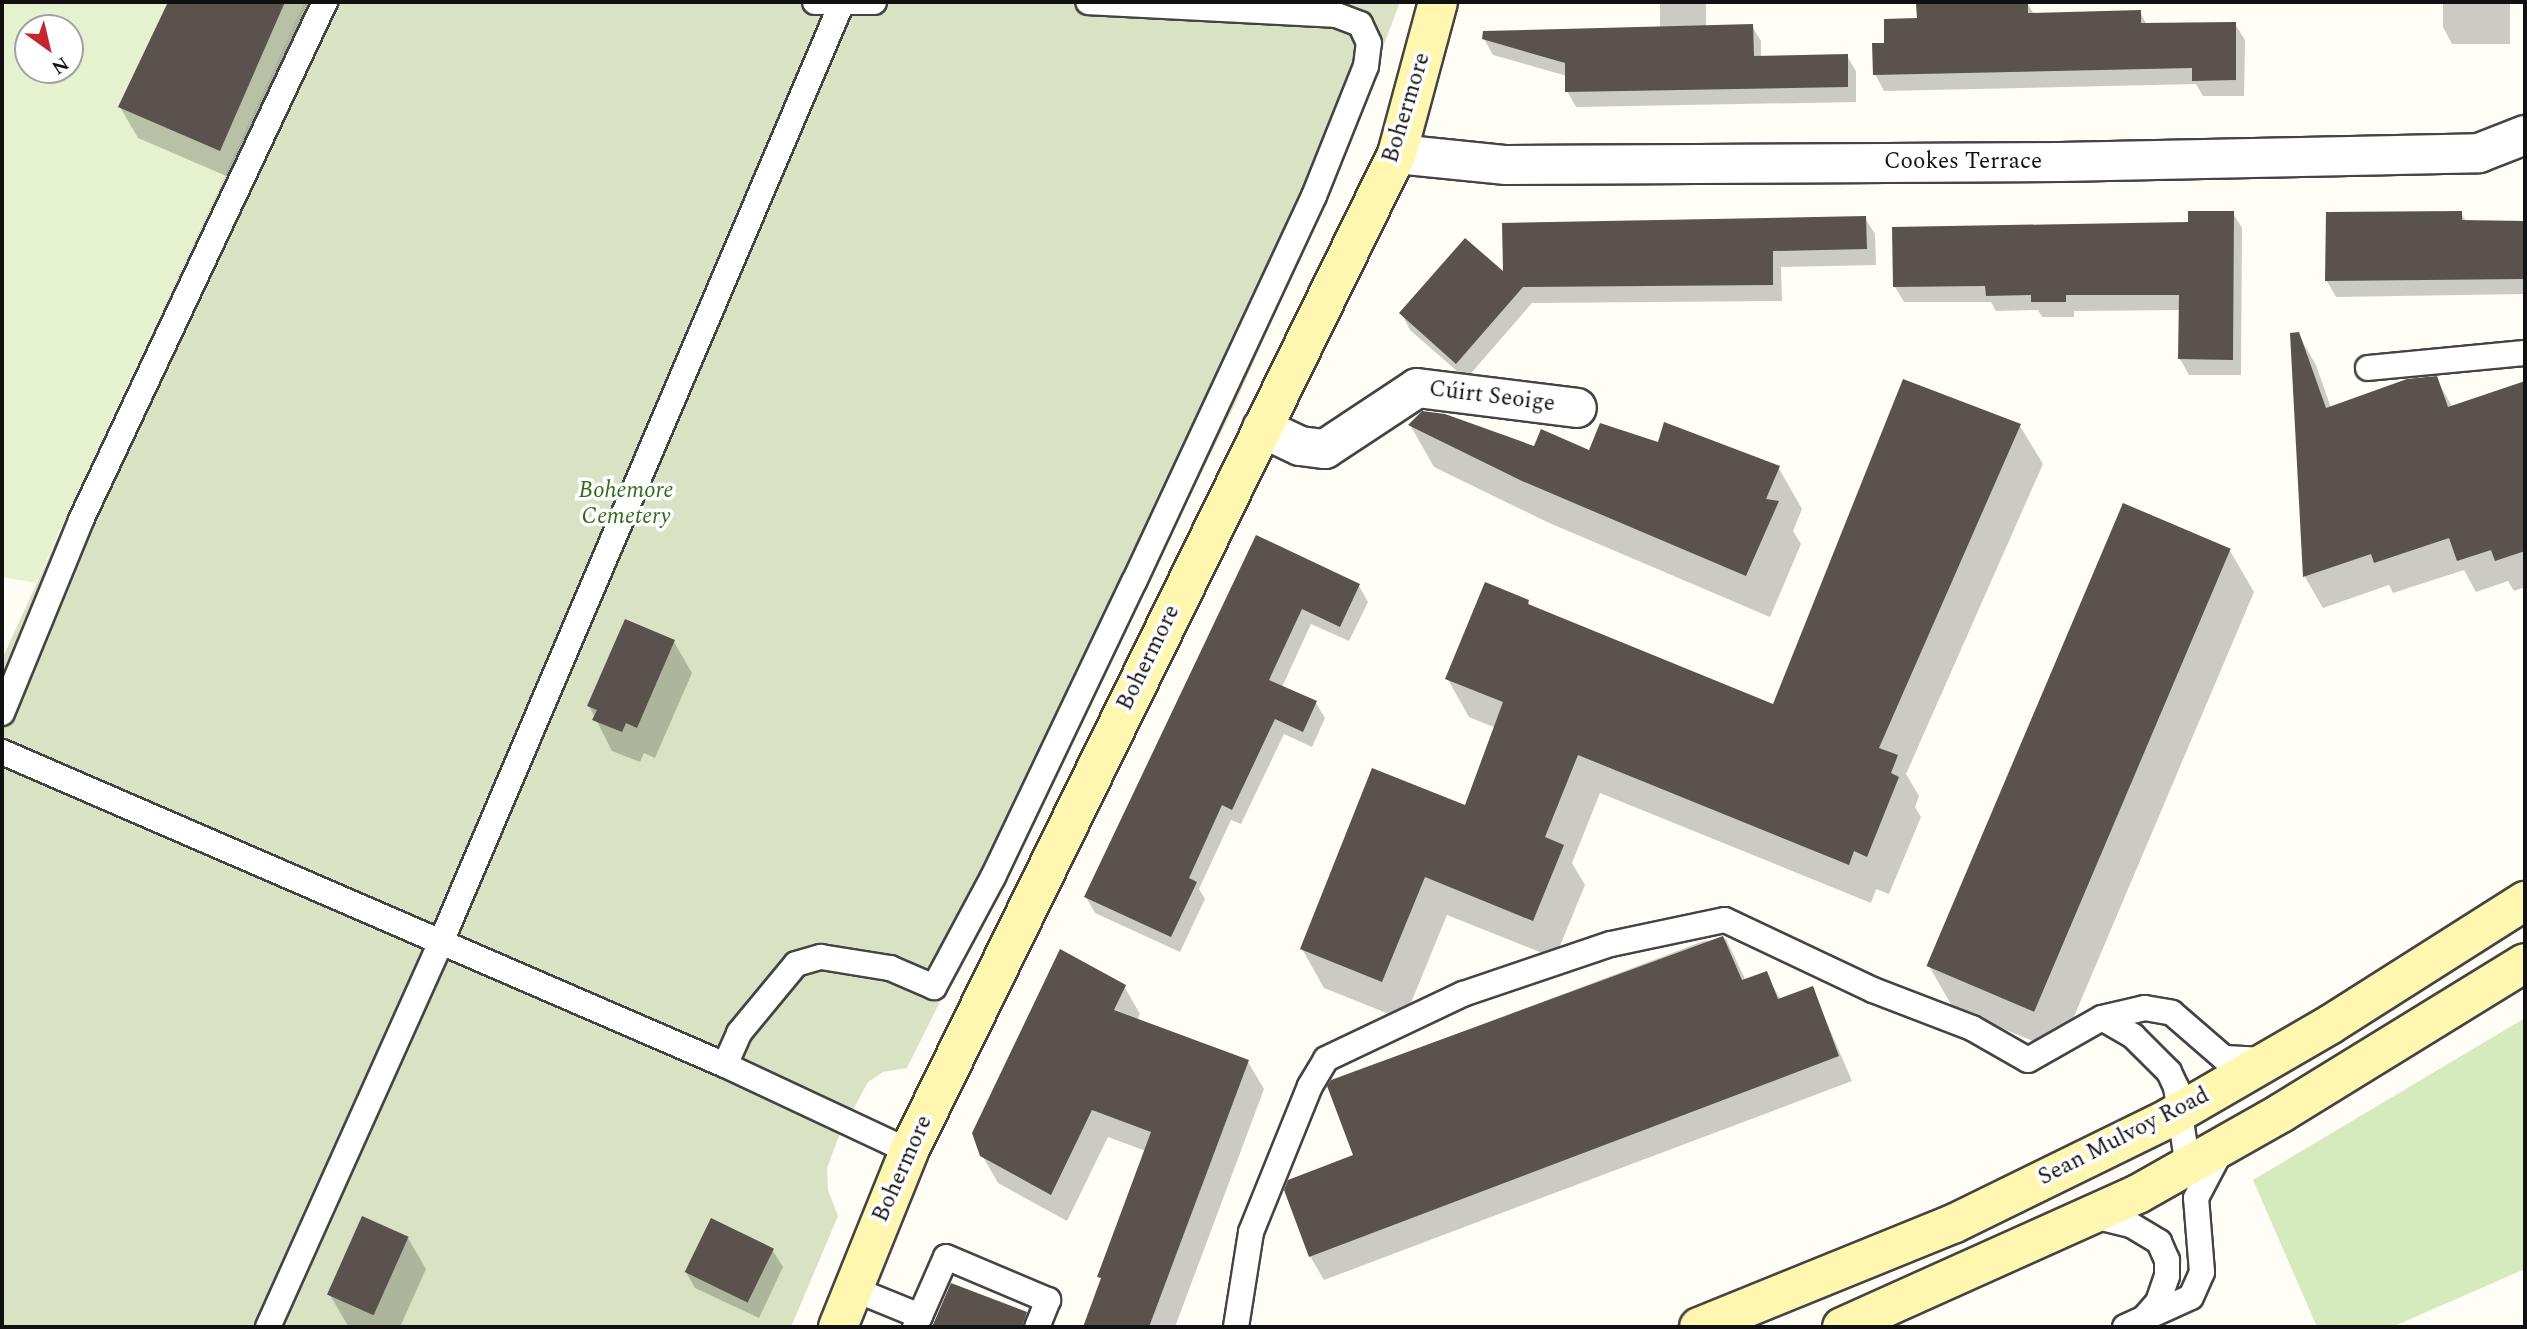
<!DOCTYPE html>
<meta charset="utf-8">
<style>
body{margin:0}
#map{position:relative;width:2527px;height:1329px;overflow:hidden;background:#fffdf5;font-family:Spectral,serif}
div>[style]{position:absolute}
.green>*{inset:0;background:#d5ebbd}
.cemetery>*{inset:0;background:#d9e3c4}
.pitch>*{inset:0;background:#e6f2cf}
.shadow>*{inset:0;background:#0003}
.building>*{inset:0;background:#5a524d;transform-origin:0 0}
.roads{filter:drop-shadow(2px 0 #444) drop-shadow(-2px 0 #444) drop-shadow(0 2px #444) drop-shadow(0 -2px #444)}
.service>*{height:24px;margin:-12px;padding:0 12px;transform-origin:12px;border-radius:12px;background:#fff}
.minor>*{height:38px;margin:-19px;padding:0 19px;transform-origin:19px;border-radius:19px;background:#fff}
.secondary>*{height:38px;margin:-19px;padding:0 19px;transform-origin:19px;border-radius:19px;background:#fff6b0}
span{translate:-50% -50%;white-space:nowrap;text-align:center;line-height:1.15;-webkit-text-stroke:7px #fff;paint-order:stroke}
.street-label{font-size:23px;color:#111}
.park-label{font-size:23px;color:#2f6b1f;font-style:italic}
.frame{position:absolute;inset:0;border:4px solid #111;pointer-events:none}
.north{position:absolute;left:14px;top:14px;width:70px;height:70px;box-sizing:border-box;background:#fff;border:2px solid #a0a0a0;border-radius:50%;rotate:146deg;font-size:19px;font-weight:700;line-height:28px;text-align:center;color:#111}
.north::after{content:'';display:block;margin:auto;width:24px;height:32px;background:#c4262e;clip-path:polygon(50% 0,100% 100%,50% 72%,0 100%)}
</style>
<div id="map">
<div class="green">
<i style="clip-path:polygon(2525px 1018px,2525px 1269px,2392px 1327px,2317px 1327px,2253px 1180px)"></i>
</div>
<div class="cemetery">
<i style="clip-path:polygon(304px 2px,1400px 2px,1325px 201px,1235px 404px,1083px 716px,907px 1068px,883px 1072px,868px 1082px,839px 1136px,827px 1168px,828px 1190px,838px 1216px,791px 1327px,2px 1327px,2px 659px)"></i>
</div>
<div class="pitch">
<i style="clip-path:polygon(evenodd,2px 2px,304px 2px,36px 583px,2px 577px,2px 2px,28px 28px,70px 28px,70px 70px,28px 70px,28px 28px)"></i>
</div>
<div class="shadow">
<i style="clip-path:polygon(166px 2px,316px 2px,238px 181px,138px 138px,120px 107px,168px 6px)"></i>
<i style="clip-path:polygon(1660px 2px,1706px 2px,1706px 26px,1752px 26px,1761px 41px,1761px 57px,1847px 56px,1856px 71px,1856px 102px,1576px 107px,1567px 91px,1567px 76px,1493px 55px,1484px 39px,1660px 29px)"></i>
<i style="clip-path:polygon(2443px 2px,2510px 2px,2510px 44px,2452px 44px,2443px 27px)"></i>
<i style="clip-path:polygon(2027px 3px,2034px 14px,2140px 12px,2147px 25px,2235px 24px,2245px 40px,2244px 96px,2203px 96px,2196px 84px,1884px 91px,1875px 74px,1886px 45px,1918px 20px)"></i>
<i style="clip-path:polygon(2233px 213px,2242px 228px,2241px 375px,2189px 375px,2180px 359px,2180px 310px,2074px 311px,2074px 317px,2042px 317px,2038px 310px,1996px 311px,1991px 302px,1904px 302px,1895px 287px)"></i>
<i style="clip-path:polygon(2461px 213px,2466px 221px,2525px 222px,2525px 294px,2336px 297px,2327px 281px)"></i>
<i style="clip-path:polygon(1865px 218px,1875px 234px,1876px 265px,1781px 267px,1782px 301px,1532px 303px,1466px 379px,1410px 330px,1401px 313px,1505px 275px)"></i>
<i style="clip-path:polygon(2298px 334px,2316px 365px,2331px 408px,2436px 378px,2453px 408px,2522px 384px,2525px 390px,2525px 587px,2514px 591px,2508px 581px,2476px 592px,2464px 570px,2393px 593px,2389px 585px,2323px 608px,2305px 577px,2292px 335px)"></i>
<i style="clip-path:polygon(1410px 425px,1535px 448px,1590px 452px,1659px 444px,1778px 467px,1802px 509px,1793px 531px,1801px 544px,1770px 617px,1547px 522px,1434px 467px)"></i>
<i style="clip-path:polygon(2020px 426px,2043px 464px,1906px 774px,1919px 796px,1915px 807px,1921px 817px,1889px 894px,1876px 889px,1871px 903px,1600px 793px,1572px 863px,1585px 885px,1555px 958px,1447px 915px,1404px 1020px,1324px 988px,1302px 949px,1466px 807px,1496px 728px,1469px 717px,1447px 678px,1528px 602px,1532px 608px,1774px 707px)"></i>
<i style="clip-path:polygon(1256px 537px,1359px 586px,1368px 602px,1349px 641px,1311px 624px,1282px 687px,1316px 703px,1325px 718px,1312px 747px,1284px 734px,1241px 824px,1231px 820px,1199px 889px,1205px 899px,1180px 952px,1095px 913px,1086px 897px)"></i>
<i style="clip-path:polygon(2230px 551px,2254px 592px,2059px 1052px,1953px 1008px,1929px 966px)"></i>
<i style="clip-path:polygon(674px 642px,692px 673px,655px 758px,644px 753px,640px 762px,612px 751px,589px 706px)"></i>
<i style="clip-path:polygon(1726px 939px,1746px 981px,1766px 974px,1781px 1000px,1812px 988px,1852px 1081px,1324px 1280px,1310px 1256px,1355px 1156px,1332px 1081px,1704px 941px)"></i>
<i style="clip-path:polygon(1124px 986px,1140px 1014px,1137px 1021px,1248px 1062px,1264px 1089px,1175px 1327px,1085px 1327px,1146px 1151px,1108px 1137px,1067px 1221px,998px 1183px,982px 1155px)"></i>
<i style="clip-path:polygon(408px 1238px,426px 1269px,400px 1327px,348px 1326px,330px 1295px)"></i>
<i style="clip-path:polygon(773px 1251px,783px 1267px,759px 1318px,695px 1288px,686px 1272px)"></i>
<i style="clip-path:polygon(952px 1285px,1016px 1310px,1023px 1327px,934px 1327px)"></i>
</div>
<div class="building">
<i style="clip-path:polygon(168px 2px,285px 2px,220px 151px,118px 107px)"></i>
<i style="clip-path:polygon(2028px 2px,2028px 13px,2141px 10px,2141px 23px,2236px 22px,2236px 80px,2192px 81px,2192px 68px,1873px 75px,1872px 43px,1884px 43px,1884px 19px,1917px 18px,1916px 4px)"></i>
<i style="clip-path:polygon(1753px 24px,1754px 56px,1848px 54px,1848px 87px,1565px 92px,1565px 63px,1482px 39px,1483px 31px)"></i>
<i style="clip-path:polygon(2188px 211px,2234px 211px,2233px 360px,2178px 359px,2179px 295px,2066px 295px,2066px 302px,2031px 302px,2031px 295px,1986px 296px,1985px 286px,1893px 287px,1892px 227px,2188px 222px)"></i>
<i style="clip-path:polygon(2462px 211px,2462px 220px,2525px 221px,2525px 279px,2325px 281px,2326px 212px)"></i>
<i style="clip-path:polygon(1866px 216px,1867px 249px,1773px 251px,1773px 285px,1523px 287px,1456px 364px,1399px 313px,1465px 238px,1503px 271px,1502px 223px)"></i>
<i style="clip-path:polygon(2299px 332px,2326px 408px,2407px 379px,2437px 376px,2448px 407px,2525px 381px,2525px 551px,2495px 561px,2491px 550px,2457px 561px,2449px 538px,2374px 563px,2371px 554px,2303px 577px,2290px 333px)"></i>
<i style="clip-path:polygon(1903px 379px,2021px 424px,1879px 748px,1898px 755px,1891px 773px,1899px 777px,1867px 857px,1854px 851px,1849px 865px,1578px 755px,1545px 837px,1564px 845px,1533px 921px,1425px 877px,1382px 982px,1300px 949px,1372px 768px,1465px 805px,1503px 702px,1445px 679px,1485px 582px,1529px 600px,1528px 604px,1773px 704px)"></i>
<i style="clip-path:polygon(1422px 411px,1445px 414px,1534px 446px,1541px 429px,1589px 450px,1600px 423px,1658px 442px,1664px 422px,1780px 466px,1766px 499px,1779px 501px,1746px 576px,1522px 481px,1408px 425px)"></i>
<i style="left:2123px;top:503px;width:117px;height:503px;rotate:23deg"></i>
<i style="clip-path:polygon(1256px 535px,1360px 584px,1340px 627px,1302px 609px,1269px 680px,1317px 701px,1303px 732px,1275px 719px,1232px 810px,1222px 805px,1189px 878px,1197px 882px,1171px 937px,1084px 897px)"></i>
<i style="clip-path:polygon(625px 619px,675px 640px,637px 728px,626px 723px,622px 732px,592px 720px,597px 710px,587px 706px)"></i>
<i style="clip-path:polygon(1723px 936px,1742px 980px,1767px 971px,1778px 999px,1813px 986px,1839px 1056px,1309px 1257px,1284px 1190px,1288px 1180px,1353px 1155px,1327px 1086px,1331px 1080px)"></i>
<i style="clip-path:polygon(1060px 949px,1126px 985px,1114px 1010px,1249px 1060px,1149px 1327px,1083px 1327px,1101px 1278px,1097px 1277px,1151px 1132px,1092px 1110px,1051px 1195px,980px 1156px,972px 1133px)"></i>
<i style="left:362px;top:1216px;width:51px;height:86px;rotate:24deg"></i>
<i style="left:711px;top:1218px;width:70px;height:60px;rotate:26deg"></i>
<i style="clip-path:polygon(951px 1283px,1027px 1312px,1022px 1327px,932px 1327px)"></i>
</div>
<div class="roads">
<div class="service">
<i style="left:815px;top:2px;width:59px"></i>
<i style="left:2368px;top:368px;width:158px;rotate:-5.5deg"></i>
<i style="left:2px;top:713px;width:209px;rotate:-67.7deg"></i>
<i style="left:81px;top:520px;width:573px;rotate:-64.78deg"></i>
<i style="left:2px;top:752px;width:788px;rotate:23.41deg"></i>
<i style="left:725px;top:1065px;width:203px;rotate:25.1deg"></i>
<i style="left:2102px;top:1018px;width:36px;rotate:30deg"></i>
<i style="left:2133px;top:1036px;width:51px;rotate:45deg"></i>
<i style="left:2169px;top:1072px;width:17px;rotate:65deg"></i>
<i style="left:2176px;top:1087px;width:81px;rotate:81.5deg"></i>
<i style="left:725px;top:1065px;width:35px;rotate:-66deg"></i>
<i style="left:739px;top:1033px;width:89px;rotate:-50.4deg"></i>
<i style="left:796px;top:964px;width:26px;rotate:-16deg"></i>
<i style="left:821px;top:957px;width:70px;rotate:9.1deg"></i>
<i style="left:890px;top:968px;width:48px;rotate:23.4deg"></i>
<i style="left:934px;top:987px;width:125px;rotate:-61.8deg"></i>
<i style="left:993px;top:877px;width:327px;rotate:-64.5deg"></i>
<i style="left:1134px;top:582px;width:426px;rotate:-65deg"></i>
<i style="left:1314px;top:196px;width:140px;rotate:-68.2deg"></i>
<i style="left:1366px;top:66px;width:23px;rotate:-83deg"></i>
<i style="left:1369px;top:43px;width:21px;rotate:-115deg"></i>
<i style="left:1360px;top:24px;width:26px;rotate:-159deg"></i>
<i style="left:1336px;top:15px;width:248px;rotate:-177deg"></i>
<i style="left:2094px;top:1216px;width:38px;rotate:14deg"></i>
<i style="left:2131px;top:1225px;width:33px;rotate:31deg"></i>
<i style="left:2159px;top:1242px;width:20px;rotate:66deg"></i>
<i style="left:2167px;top:1260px;width:16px;rotate:90deg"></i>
<i style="left:2167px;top:1276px;width:28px;rotate:109deg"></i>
<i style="left:2158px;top:1302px;width:21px;rotate:131deg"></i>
<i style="left:851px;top:1288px;width:74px;rotate:22.1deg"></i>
<i style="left:920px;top:1316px;width:12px;rotate:114deg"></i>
<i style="left:920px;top:1316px;width:64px;rotate:-66.2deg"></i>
<i style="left:946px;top:1257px;width:111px;rotate:22.9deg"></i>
<i style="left:1048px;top:1300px;width:29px;rotate:112deg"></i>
<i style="left:268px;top:1327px;width:422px;rotate:-65.8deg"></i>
<i style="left:441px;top:942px;width:1019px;rotate:-66.88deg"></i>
<i style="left:1236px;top:1327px;width:96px;rotate:-81deg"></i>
<i style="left:1251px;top:1232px;width:157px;rotate:-68deg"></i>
<i style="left:1310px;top:1086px;width:31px;rotate:-59deg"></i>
<i style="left:1326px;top:1059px;width:152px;rotate:-25.4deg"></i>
<i style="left:1463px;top:994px;width:156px;rotate:-18.7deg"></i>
<i style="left:1611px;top:944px;width:116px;rotate:-11.9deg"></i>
<i style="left:1725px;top:920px;width:164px;rotate:25.3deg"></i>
<i style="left:1873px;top:990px;width:106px;rotate:21deg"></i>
<i style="left:1972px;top:1028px;width:64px;rotate:29.7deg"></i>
<i style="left:2028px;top:1060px;width:85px;rotate:-29.6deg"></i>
<i style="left:2102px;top:1018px;width:44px;rotate:-13.1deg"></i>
<i style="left:2145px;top:1008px;width:27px;rotate:10deg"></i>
<i style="left:2172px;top:1013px;width:69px;rotate:40.9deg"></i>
<i style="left:2224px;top:1058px;width:41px;rotate:2.8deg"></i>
<i style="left:2125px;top:1327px;width:72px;rotate:-24.4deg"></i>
<i style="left:2191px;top:1297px;width:27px;rotate:-66deg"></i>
<i style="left:2202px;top:1272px;width:74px;rotate:-94.6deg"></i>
<i style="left:2196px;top:1198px;width:58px;rotate:-62.1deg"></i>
</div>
<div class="minor">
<i style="left:1397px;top:154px;width:110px;rotate:5.8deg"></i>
<i style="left:1506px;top:165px;width:554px;rotate:-0.31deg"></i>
<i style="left:2060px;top:162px;width:419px;rotate:-1.2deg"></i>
<i style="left:2479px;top:153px;width:49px;rotate:-21.4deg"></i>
<i style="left:1262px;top:428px;width:42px;rotate:25.3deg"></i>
<i style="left:1300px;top:446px;width:25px;rotate:7deg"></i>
<i style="left:1325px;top:449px;width:110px;rotate:-33.5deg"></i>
<i style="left:1417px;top:388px;width:161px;rotate:7.1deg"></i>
</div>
<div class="secondary">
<i style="left:838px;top:1327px;width:190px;rotate:-68deg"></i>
<i style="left:909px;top:1151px;width:1110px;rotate:-63.92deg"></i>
<i style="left:1397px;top:154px;width:157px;rotate:-74.9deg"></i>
<i style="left:1699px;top:1327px;width:274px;rotate:-22.1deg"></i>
<i style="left:1953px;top:1224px;width:241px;rotate:-26.1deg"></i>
<i style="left:2169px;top:1118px;width:187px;rotate:-30.1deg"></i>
<i style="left:2331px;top:1024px;width:230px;rotate:-32.4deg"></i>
<i style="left:1842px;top:1327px;width:325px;rotate:-24.2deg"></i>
<i style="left:2138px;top:1194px;width:164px;rotate:-29.5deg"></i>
<i style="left:2281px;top:1113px;width:286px;rotate:-31.6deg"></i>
</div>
</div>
<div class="street-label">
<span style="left:1407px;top:108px;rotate:-73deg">Bohermore</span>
<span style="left:1963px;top:162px">Cookes Terrace</span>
<span style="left:1492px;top:397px;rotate:7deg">Cúirt Seoige</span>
<span style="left:1149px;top:658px;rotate:-64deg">Bohermore</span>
<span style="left:2124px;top:1137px;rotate:-27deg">Sean Mulvoy Road</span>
<span style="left:903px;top:1169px;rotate:-66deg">Bohermore</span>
</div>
<div class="park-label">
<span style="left:626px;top:504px">Bohemore<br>Cemetery</span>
</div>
<div class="frame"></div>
<div class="north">N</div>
</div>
